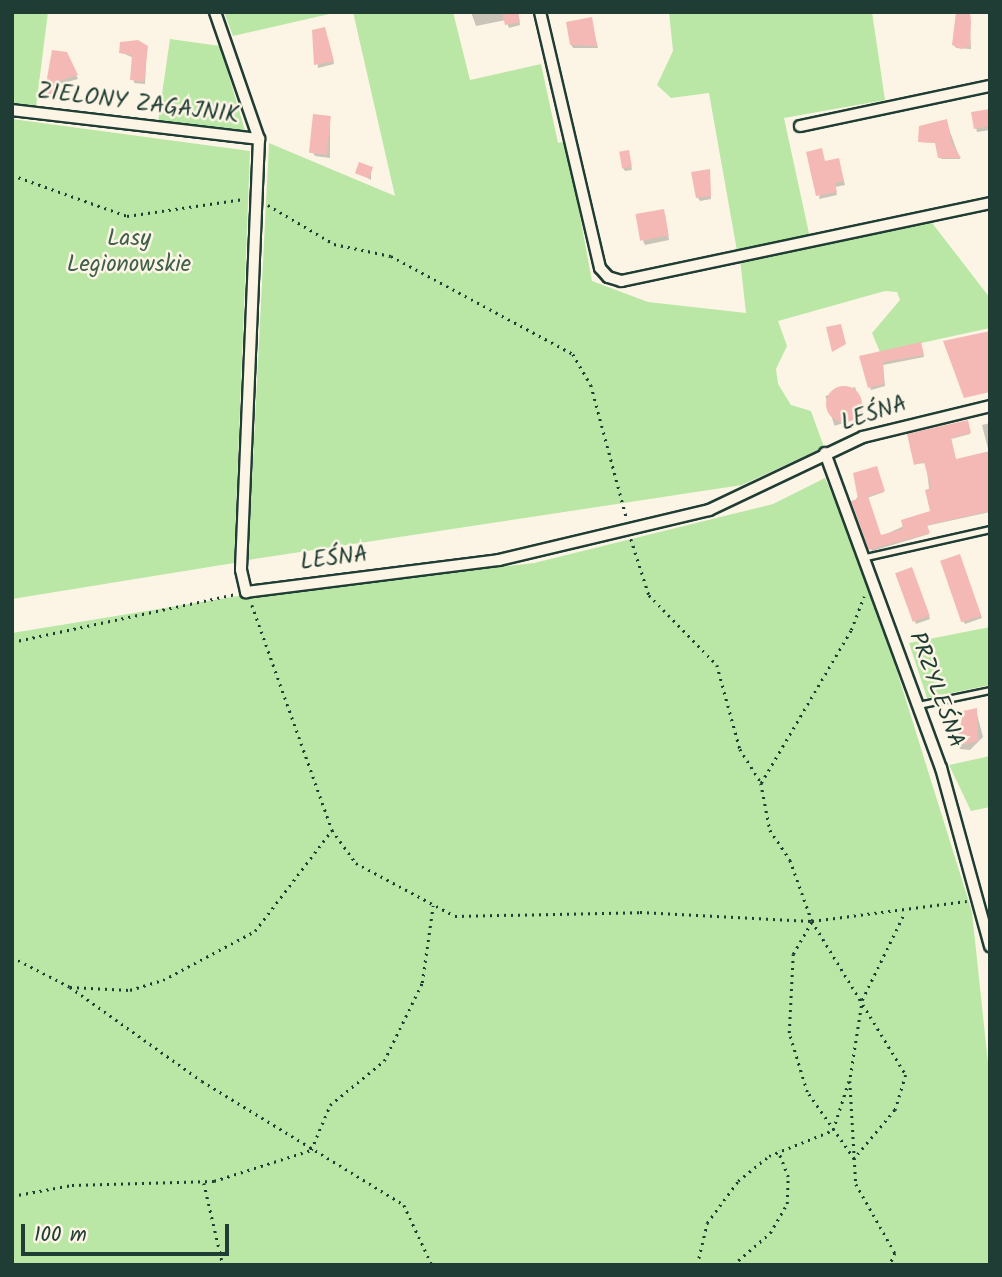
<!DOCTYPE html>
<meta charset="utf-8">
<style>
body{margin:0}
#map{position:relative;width:1002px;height:1277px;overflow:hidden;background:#fcf5e5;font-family:Kalam,sans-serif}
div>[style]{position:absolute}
.green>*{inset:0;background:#bae7a5}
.shadow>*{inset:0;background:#0003;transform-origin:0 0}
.building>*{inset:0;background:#f5b9b5;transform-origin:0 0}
.round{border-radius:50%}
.path>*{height:2.5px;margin-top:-1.25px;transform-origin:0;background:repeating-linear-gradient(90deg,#1f3d34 0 2px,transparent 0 7px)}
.roads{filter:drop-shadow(2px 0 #1f3d34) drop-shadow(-2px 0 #1f3d34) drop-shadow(0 2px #1f3d34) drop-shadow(0 -2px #1f3d34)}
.service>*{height:5px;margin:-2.5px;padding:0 2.5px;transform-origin:2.5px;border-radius:2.5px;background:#fcf5e5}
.minor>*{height:10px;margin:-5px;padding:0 5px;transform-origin:5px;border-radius:5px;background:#fcf5e5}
span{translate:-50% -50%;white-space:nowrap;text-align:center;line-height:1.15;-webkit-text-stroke:5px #fcf5e5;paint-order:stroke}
.street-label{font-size:23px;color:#1f3d34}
.park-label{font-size:23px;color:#3e5f4b}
.frame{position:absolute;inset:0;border:14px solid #1f3d34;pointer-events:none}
.scale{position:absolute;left:21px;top:1224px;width:208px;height:32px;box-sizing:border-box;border:4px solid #1f3d34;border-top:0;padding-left:9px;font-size:21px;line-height:24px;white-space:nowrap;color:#1f3d34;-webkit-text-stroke:5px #fcf5e5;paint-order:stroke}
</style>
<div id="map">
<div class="green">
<i style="clip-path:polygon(12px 12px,48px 12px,36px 107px,12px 103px)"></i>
<i style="clip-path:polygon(224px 12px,338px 12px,233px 36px)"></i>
<i style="clip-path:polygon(353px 12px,453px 12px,470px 80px,541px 64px,558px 143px,566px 141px,592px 281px,648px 302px,746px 313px,740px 259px,929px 219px,990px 298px,990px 328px,880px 352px,872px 333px,900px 300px,897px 292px,885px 291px,778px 321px,787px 346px,776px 369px,778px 384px,791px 405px,811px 411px,824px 447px,742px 485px,248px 560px,269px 143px,395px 196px)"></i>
<i style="clip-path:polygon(669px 12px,872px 12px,885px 100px,784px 118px,810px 238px,737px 251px,709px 93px,671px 98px,657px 85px,673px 51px)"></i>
<i style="clip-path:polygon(170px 39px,220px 46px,246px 134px,158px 122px)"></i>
<i style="clip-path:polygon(12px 119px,250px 151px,234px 563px,12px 599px)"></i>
<i style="clip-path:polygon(825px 478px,866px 572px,972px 912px,990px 1082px,990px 1265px,12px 1265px,12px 633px,238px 596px,534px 563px,773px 504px)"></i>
<i style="clip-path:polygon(990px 627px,990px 685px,927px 698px,909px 643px)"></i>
<i style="clip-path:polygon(990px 756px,990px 807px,971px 811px,949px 765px)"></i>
</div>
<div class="shadow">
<i style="clip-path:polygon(471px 12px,518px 12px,520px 25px,509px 28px,506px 20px,476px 26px)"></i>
<i style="clip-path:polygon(969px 12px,971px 49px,956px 48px,954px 45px)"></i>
<i style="clip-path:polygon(591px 19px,598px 48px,573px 48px,571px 44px)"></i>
<i style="clip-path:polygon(314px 32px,326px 33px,334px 64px,318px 68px)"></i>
<i style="clip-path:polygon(147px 47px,145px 84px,134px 83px,134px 58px,120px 52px)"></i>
<i style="clip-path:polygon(66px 54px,78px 79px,60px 84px,58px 99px,48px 98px)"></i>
<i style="clip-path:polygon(990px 111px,990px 130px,977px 132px,973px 114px)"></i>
<i style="clip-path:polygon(330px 117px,330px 158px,315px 156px,313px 153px)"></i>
<i style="clip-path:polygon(946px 121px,960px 159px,941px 159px,937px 143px,920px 142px)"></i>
<i style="clip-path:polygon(628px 152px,632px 170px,625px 171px,623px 168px)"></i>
<i style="clip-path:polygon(838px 160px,845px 185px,835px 187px,837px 195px,819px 199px,825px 163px)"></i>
<i style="clip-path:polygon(371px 169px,371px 180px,357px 172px)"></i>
<i style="clip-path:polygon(709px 171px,711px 199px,700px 201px,698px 198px)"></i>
<i style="clip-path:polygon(665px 214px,669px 240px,645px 245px,643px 241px)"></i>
<i style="clip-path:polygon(921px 347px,924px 357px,883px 365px,885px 386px,871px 390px,861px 358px)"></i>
<i style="left:855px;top:387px;width:31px;height:31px;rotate:73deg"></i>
<i style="clip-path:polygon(968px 423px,970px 434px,951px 439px,956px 461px,989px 453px,982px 425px,990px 423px,990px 512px,926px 526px,929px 534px,872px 551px,854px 502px,877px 469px,884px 492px,867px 498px,880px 537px,932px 513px,926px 463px,915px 464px)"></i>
<i style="clip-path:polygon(961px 560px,982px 618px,965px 624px,963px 621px)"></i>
<i style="left:913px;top:572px;width:50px;height:15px;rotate:70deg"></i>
<i style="clip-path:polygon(976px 710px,983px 737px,970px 750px,960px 749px,956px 737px)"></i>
</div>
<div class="building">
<i style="clip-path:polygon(502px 12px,518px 12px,520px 22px,505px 25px)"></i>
<i style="clip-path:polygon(956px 12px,970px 12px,971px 21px,970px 46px,961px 49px,952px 45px)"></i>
<i style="clip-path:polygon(592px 17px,597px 46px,570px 45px,566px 22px)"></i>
<i style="clip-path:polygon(325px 27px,334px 61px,314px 65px,312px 30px)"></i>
<i style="clip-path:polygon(138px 40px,148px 46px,144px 82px,130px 80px,132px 55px,119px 53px,120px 42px)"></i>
<i style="clip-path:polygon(52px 50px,67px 52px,78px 75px,59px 81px,57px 97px,44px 95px)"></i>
<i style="clip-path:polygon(990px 109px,990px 126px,974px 129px,971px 112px)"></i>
<i style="left:313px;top:114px;width:18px;height:39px;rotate:6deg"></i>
<i style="clip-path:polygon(947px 119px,952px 143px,961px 158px,938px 158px,935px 143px,918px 142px,919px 126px)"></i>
<i style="clip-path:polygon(822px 148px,825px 161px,839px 158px,844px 181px,835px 183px,837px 192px,816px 196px,806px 152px)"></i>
<i style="left:629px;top:150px;width:17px;height:10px;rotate:80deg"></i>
<i style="left:359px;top:162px;width:15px;height:12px;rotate:20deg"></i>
<i style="clip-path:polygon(710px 169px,711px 196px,696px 198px,691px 172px)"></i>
<i style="left:664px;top:209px;width:27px;height:29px;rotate:80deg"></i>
<i style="clip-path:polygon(841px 324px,846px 344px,832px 352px,826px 327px)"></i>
<i style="clip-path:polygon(990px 331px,990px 392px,964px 398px,943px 341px)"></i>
<i style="clip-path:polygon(921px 342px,924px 355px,883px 362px,884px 384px,868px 388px,859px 356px)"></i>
<i class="round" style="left:826px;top:386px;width:36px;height:36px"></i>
<i style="clip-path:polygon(968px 420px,971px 433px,951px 438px,956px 459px,990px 451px,990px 511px,927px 525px,930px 533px,869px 550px,851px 501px,858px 499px,853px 473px,877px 466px,885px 491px,868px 496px,881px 535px,903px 529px,901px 520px,930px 511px,925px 490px,931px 488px,924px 462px,914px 465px,907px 434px)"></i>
<i style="left:960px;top:554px;width:65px;height:21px;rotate:71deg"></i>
<i style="left:912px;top:567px;width:52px;height:18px;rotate:70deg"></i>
<i style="clip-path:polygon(977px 708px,978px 741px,957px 746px,963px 711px)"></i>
</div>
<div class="path">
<i style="left:12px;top:175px;width:122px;rotate:19.6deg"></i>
<i style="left:127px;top:216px;width:118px;rotate:-8.3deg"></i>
<i style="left:268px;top:205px;width:77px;rotate:30.6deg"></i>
<i style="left:334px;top:244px;width:58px;rotate:11.9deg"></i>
<i style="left:391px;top:256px;width:207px;rotate:28.3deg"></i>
<i style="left:573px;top:354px;width:36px;rotate:60deg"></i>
<i style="left:591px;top:385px;width:139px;rotate:75deg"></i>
<i style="left:631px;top:539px;width:59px;rotate:72.2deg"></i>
<i style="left:649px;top:595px;width:98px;rotate:45.8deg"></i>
<i style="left:717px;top:665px;width:87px;rotate:74.7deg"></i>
<i style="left:740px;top:749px;width:40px;rotate:58deg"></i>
<i style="left:761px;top:783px;width:48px;rotate:79.2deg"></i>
<i style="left:770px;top:830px;width:36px;rotate:56deg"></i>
<i style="left:790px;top:860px;width:65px;rotate:70.2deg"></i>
<i style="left:812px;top:921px;width:180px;rotate:58.6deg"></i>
<i style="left:906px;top:1075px;width:37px;rotate:107deg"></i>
<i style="left:895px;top:1110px;width:64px;rotate:129.9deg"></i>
<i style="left:854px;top:1159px;width:82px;rotate:-125deg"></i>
<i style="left:807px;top:1092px;width:62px;rotate:-107deg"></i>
<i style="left:789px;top:1033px;width:79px;rotate:-87.1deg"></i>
<i style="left:793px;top:954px;width:38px;rotate:-60deg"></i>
<i style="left:252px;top:605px;width:239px;rotate:70.4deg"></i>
<i style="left:332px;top:830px;width:41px;rotate:54deg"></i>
<i style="left:356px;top:863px;width:112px;rotate:28.2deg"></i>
<i style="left:455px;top:916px;width:185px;rotate:-1.2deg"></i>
<i style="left:640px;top:912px;width:172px;rotate:3deg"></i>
<i style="left:812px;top:921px;width:156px;rotate:-7.4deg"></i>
<i style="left:12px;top:642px;width:229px;rotate:-12.1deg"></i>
<i style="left:761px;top:783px;width:178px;rotate:-59.5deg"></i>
<i style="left:851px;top:630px;width:36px;rotate:-69deg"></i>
<i style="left:12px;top:957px;width:65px;rotate:27.3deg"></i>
<i style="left:70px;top:987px;width:60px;rotate:2.9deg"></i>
<i style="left:130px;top:990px;width:34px;rotate:-17deg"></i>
<i style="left:163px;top:980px;width:104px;rotate:-28deg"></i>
<i style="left:255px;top:931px;width:127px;rotate:-52.7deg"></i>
<i style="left:70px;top:987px;width:162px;rotate:35.5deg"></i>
<i style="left:202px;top:1081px;width:237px;rotate:31.5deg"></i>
<i style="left:404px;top:1205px;width:66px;rotate:65deg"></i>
<i style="left:850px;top:1081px;width:103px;rotate:86.7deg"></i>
<i style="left:856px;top:1184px;width:79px;rotate:60.5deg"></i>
<i style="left:895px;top:1253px;width:13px;rotate:113deg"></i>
<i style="left:204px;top:1183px;width:84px;rotate:77deg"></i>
<i style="left:12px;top:1196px;width:61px;rotate:-10.4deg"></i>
<i style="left:72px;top:1185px;width:142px;rotate:-1.6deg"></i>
<i style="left:214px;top:1181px;width:102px;rotate:-17.7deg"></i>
<i style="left:311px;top:1150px;width:49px;rotate:-67.1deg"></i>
<i style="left:330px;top:1105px;width:70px;rotate:-39.2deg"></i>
<i style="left:384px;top:1061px;width:87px;rotate:-64deg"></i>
<i style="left:422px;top:983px;width:78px;rotate:-81.9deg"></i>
<i style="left:697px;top:1265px;width:43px;rotate:-76.6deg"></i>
<i style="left:707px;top:1223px;width:52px;rotate:-53.6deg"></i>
<i style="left:738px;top:1181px;width:40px;rotate:-39deg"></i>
<i style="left:769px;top:1156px;width:69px;rotate:-22.1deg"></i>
<i style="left:833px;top:1130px;width:56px;rotate:-72.2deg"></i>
<i style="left:850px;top:1077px;width:78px;rotate:-81.1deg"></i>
<i style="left:862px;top:1000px;width:96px;rotate:-64deg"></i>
<i style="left:733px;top:1265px;width:49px;rotate:-40.9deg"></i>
<i style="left:770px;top:1233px;width:34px;rotate:-60deg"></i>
<i style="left:787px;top:1204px;width:27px;rotate:-88deg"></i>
<i style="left:788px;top:1177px;width:28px;rotate:-111deg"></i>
</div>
<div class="roads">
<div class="service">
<i style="left:866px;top:557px;width:127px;rotate:-12.7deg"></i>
<i style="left:918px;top:705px;width:74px;rotate:-11.8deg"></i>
</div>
<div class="minor">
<i style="left:215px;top:12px;width:134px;rotate:70.9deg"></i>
<i style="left:259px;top:139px;width:431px;rotate:92.4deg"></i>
<i style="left:241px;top:570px;width:23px;rotate:77deg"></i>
<i style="left:246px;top:592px;width:255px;rotate:-7.2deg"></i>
<i style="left:499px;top:560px;width:216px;rotate:-13.4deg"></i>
<i style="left:709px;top:510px;width:170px;rotate:-25.4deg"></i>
<i style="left:863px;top:437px;width:131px;rotate:-13.7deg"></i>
<i style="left:540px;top:12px;width:263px;rotate:76.8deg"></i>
<i style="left:600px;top:268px;width:12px;rotate:48deg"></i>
<i style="left:608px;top:277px;width:14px;rotate:17deg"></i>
<i style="left:621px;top:281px;width:377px;rotate:-11.9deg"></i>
<i style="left:12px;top:110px;width:249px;rotate:6.7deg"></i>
<i style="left:800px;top:126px;width:194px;rotate:-11.9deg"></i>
<i style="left:825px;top:453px;width:336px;rotate:69.8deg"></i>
<i style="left:941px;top:768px;width:185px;rotate:74.6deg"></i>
</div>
</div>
<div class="street-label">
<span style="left:138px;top:104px;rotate:7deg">ZIELONY ZAGAJNIK</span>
<span style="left:874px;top:414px;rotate:-18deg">LEŚNA</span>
<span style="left:334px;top:559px;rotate:-7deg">LEŚNA</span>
<span style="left:936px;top:690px;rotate:70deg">PRZYLEŚNA</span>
</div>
<div class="park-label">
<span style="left:129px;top:252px">Lasy<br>Legionowskie</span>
</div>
<div class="frame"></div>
<div class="scale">100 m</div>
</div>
